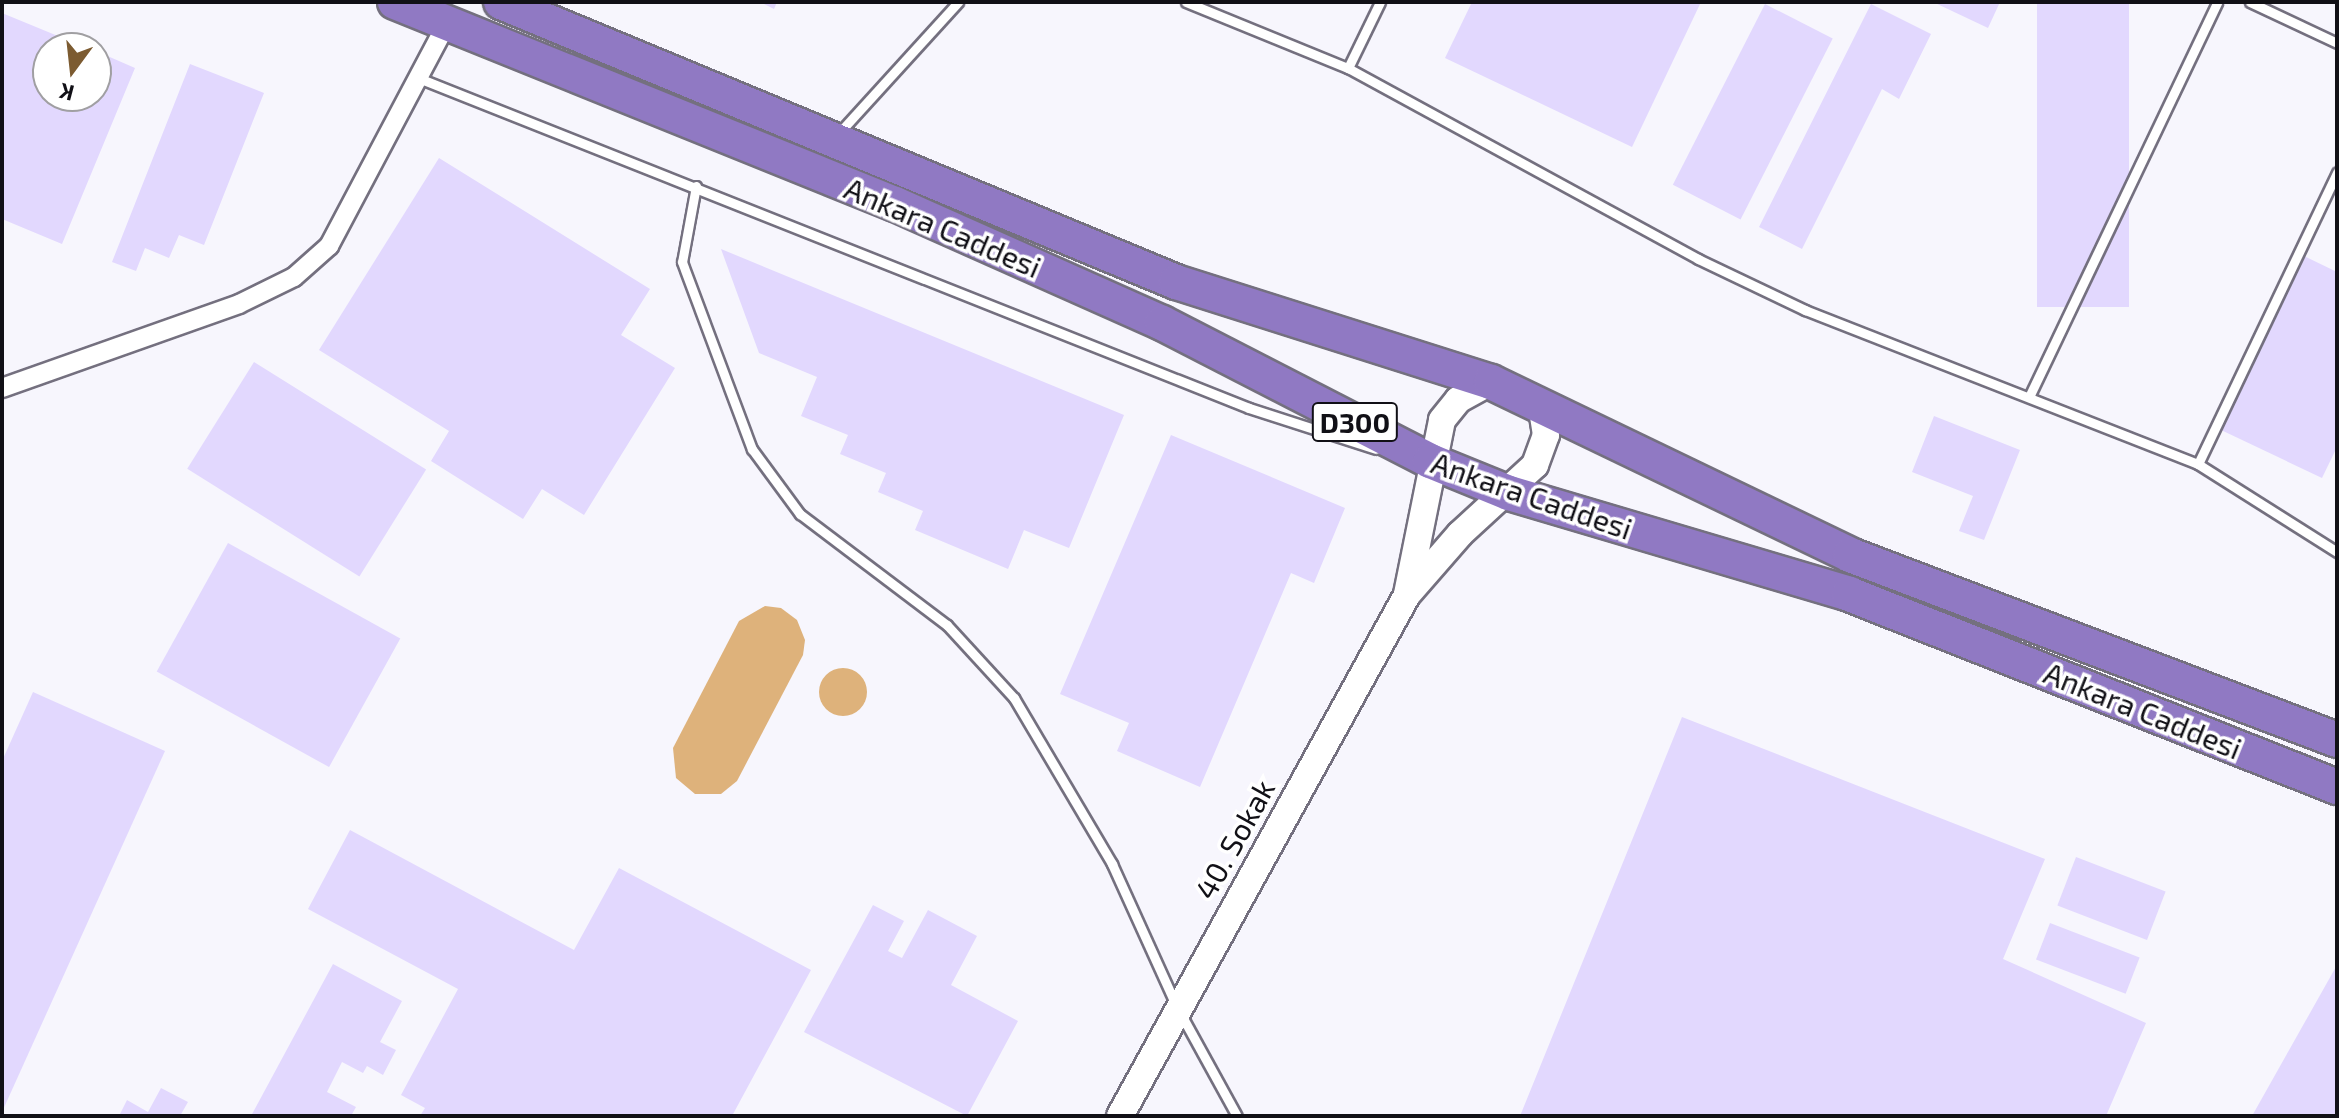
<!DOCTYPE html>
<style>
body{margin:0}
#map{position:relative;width:2339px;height:1118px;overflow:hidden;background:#f7f6fd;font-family:"Exo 2",sans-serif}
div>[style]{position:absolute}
.water>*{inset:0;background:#deb27b}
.round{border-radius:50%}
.building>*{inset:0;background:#e2d8fe;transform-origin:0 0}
.roads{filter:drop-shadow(2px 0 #74707f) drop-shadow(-2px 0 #74707f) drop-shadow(0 2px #74707f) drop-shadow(0 -2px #74707f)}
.lane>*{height:9px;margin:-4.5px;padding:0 4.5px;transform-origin:4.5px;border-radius:4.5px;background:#fff}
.street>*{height:18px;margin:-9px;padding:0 9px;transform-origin:9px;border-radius:9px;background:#fff}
.secondary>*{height:26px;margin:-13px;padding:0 13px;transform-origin:13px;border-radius:13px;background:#fff}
.highway>*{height:34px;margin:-17px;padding:0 17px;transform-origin:17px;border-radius:17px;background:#9079c3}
span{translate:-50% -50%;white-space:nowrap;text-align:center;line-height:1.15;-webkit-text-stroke:7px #fff;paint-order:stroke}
.shield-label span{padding:2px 6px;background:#fff;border:2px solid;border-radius:6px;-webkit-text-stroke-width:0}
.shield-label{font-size:28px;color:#111016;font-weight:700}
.street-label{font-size:30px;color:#111016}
.frame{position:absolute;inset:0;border:4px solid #111016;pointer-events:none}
.north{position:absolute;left:32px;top:32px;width:80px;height:80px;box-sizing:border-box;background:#fff;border:2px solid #a09fa2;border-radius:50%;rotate:195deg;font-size:22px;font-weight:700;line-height:32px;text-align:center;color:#111016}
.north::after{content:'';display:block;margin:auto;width:28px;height:36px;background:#7c5b31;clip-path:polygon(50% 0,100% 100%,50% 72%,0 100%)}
</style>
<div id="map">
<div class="water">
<i style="clip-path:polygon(765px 606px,781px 608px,797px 620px,805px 640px,803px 655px,737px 781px,721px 794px,695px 794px,676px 778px,673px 748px,739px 621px)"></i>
<i class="round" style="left:819px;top:668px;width:48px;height:48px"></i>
</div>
<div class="building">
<i style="clip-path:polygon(760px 2px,777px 2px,774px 9px)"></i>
<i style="clip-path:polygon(1472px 2px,1701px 2px,1632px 147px,1445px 58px)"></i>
<i style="clip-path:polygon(1933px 2px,2000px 2px,1988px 28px)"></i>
<i style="left:2037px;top:2px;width:92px;height:305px"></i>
<i style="left:1765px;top:4px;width:76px;height:203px;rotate:27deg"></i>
<i style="clip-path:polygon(1871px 4px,1931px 34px,1899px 99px,1882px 89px,1802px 249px,1759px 227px)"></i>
<i style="clip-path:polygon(2px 13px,87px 48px,48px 48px,48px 96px,96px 96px,96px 51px,135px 68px,62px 244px,2px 219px)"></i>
<i style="clip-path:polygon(190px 64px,264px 93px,204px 245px,179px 235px,169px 258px,145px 248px,136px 271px,112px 262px)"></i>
<i style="clip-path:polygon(439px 158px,650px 289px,621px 335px,675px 368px,584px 515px,542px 489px,523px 519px,431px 461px,449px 431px,319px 350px)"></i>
<i style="clip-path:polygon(721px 249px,1124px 415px,1069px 548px,1024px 530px,1008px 569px,915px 530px,923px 511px,878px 492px,886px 473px,840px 454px,848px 435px,801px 416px,817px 377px,759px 353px)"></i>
<i style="clip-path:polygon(2304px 256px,2337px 272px,2337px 447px,2322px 478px,2221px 430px)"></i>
<i style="left:254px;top:362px;width:203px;height:126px;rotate:32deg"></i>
<i style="clip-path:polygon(1934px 416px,2020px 450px,1984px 540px,1959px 531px,1973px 496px,1912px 472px)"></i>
<i style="clip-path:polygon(1171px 435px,1345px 508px,1314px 583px,1291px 573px,1200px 787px,1117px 751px,1129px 723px,1060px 694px)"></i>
<i style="left:228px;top:543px;width:197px;height:147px;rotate:29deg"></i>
<i style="clip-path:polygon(33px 692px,165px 751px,2px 1112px,2px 761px)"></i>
<i style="clip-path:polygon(1682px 717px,2045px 859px,2003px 959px,2146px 1023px,2106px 1116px,1520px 1116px)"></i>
<i style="clip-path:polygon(350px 830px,574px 950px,619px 868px,811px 970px,732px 1116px,420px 1116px,425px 1108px,401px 1095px,458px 989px,308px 909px)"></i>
<i style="left:2076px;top:857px;width:96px;height:52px;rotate:21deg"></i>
<i style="clip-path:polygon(873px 905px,904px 921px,888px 951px,902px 958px,928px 910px,977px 936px,951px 985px,1018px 1021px,967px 1116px,804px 1032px)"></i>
<i style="left:2050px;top:923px;width:96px;height:39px;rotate:21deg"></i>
<i style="clip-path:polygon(333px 964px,402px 1001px,380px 1042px,396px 1050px,383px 1075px,367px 1066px,363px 1073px,342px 1062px,327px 1092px,356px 1107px,351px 1116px,251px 1116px)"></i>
<i style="clip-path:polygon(2337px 965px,2337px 1116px,2252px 1116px)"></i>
<i style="clip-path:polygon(161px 1088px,188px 1102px,180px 1116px,119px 1116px,127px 1100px,148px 1112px)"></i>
</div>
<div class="roads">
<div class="lane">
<i style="left:1186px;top:2px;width:175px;rotate:22.2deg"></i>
<i style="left:1348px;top:68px;width:399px;rotate:28.6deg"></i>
<i style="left:1698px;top:259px;width:119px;rotate:25.5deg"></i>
<i style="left:1805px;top:310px;width:422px;rotate:21.4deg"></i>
<i style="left:2198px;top:464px;width:165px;rotate:32.3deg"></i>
<i style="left:2250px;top:2px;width:96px;rotate:25.2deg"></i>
<i style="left:1348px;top:68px;width:73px;rotate:-64.1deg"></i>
<i style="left:421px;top:79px;width:891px;rotate:21.67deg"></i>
<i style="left:1249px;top:408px;width:133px;rotate:17.9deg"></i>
<i style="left:839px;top:133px;width:177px;rotate:-47.7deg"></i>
<i style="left:696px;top:186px;width:77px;rotate:100.4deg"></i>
<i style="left:682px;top:262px;width:200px;rotate:69.5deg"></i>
<i style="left:752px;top:449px;width:81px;rotate:53.6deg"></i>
<i style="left:800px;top:514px;width:184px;rotate:37.1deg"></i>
<i style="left:947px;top:625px;width:99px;rotate:47.5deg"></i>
<i style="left:1014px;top:698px;width:193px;rotate:59.4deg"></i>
<i style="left:1112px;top:864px;width:157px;rotate:65.6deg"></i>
<i style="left:1177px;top:1007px;width:124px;rotate:61.2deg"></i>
<i style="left:2029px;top:397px;width:437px;rotate:-64.5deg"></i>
<i style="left:2198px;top:464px;width:323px;rotate:-64.5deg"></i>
</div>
<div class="street">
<i style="left:2px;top:388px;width:251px;rotate:-19.5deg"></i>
<i style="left:239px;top:304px;width:61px;rotate:-26.1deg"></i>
<i style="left:294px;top:277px;width:47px;rotate:-41.5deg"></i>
<i style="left:329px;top:246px;width:252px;rotate:-62.1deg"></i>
</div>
<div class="secondary">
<i style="left:1407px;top:594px;width:177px;rotate:-78.6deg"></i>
<i style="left:1442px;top:420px;width:26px;rotate:-51deg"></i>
<i style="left:1458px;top:400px;width:38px;rotate:-29deg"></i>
<i style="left:1120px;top:1116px;width:595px;rotate:-61.15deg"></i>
<i style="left:1407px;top:595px;width:81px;rotate:-49deg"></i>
<i style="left:1460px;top:534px;width:102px;rotate:-42.6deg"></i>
<i style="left:1535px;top:465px;width:32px;rotate:-70deg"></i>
<i style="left:1546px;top:435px;width:33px;rotate:-99deg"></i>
</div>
<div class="highway">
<i style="left:395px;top:2px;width:539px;rotate:22deg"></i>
<i style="left:895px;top:204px;width:292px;rotate:24deg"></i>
<i style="left:1162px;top:323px;width:301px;rotate:27.2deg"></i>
<i style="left:1430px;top:461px;width:85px;rotate:22.1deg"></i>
<i style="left:1509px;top:493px;width:355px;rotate:16.5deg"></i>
<i style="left:1849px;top:594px;width:525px;rotate:21.58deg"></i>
<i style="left:501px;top:2px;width:731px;rotate:22.53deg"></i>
<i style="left:1176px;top:282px;width:330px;rotate:17.6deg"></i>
<i style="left:1491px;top:382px;width:399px;rotate:25.7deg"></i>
<i style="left:1850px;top:555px;width:521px;rotate:20.8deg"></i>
</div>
</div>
<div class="shield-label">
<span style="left:1355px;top:422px">D300</span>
</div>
<div class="street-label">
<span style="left:943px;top:227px;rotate:23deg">Ankara Caddesi</span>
<span style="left:1532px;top:495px;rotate:19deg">Ankara Caddesi</span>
<span style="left:2143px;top:710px;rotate:22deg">Ankara Caddesi</span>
<span style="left:1234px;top:839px;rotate:-61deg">40. Sokak</span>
</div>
<div class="frame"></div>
<div class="north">K</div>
</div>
